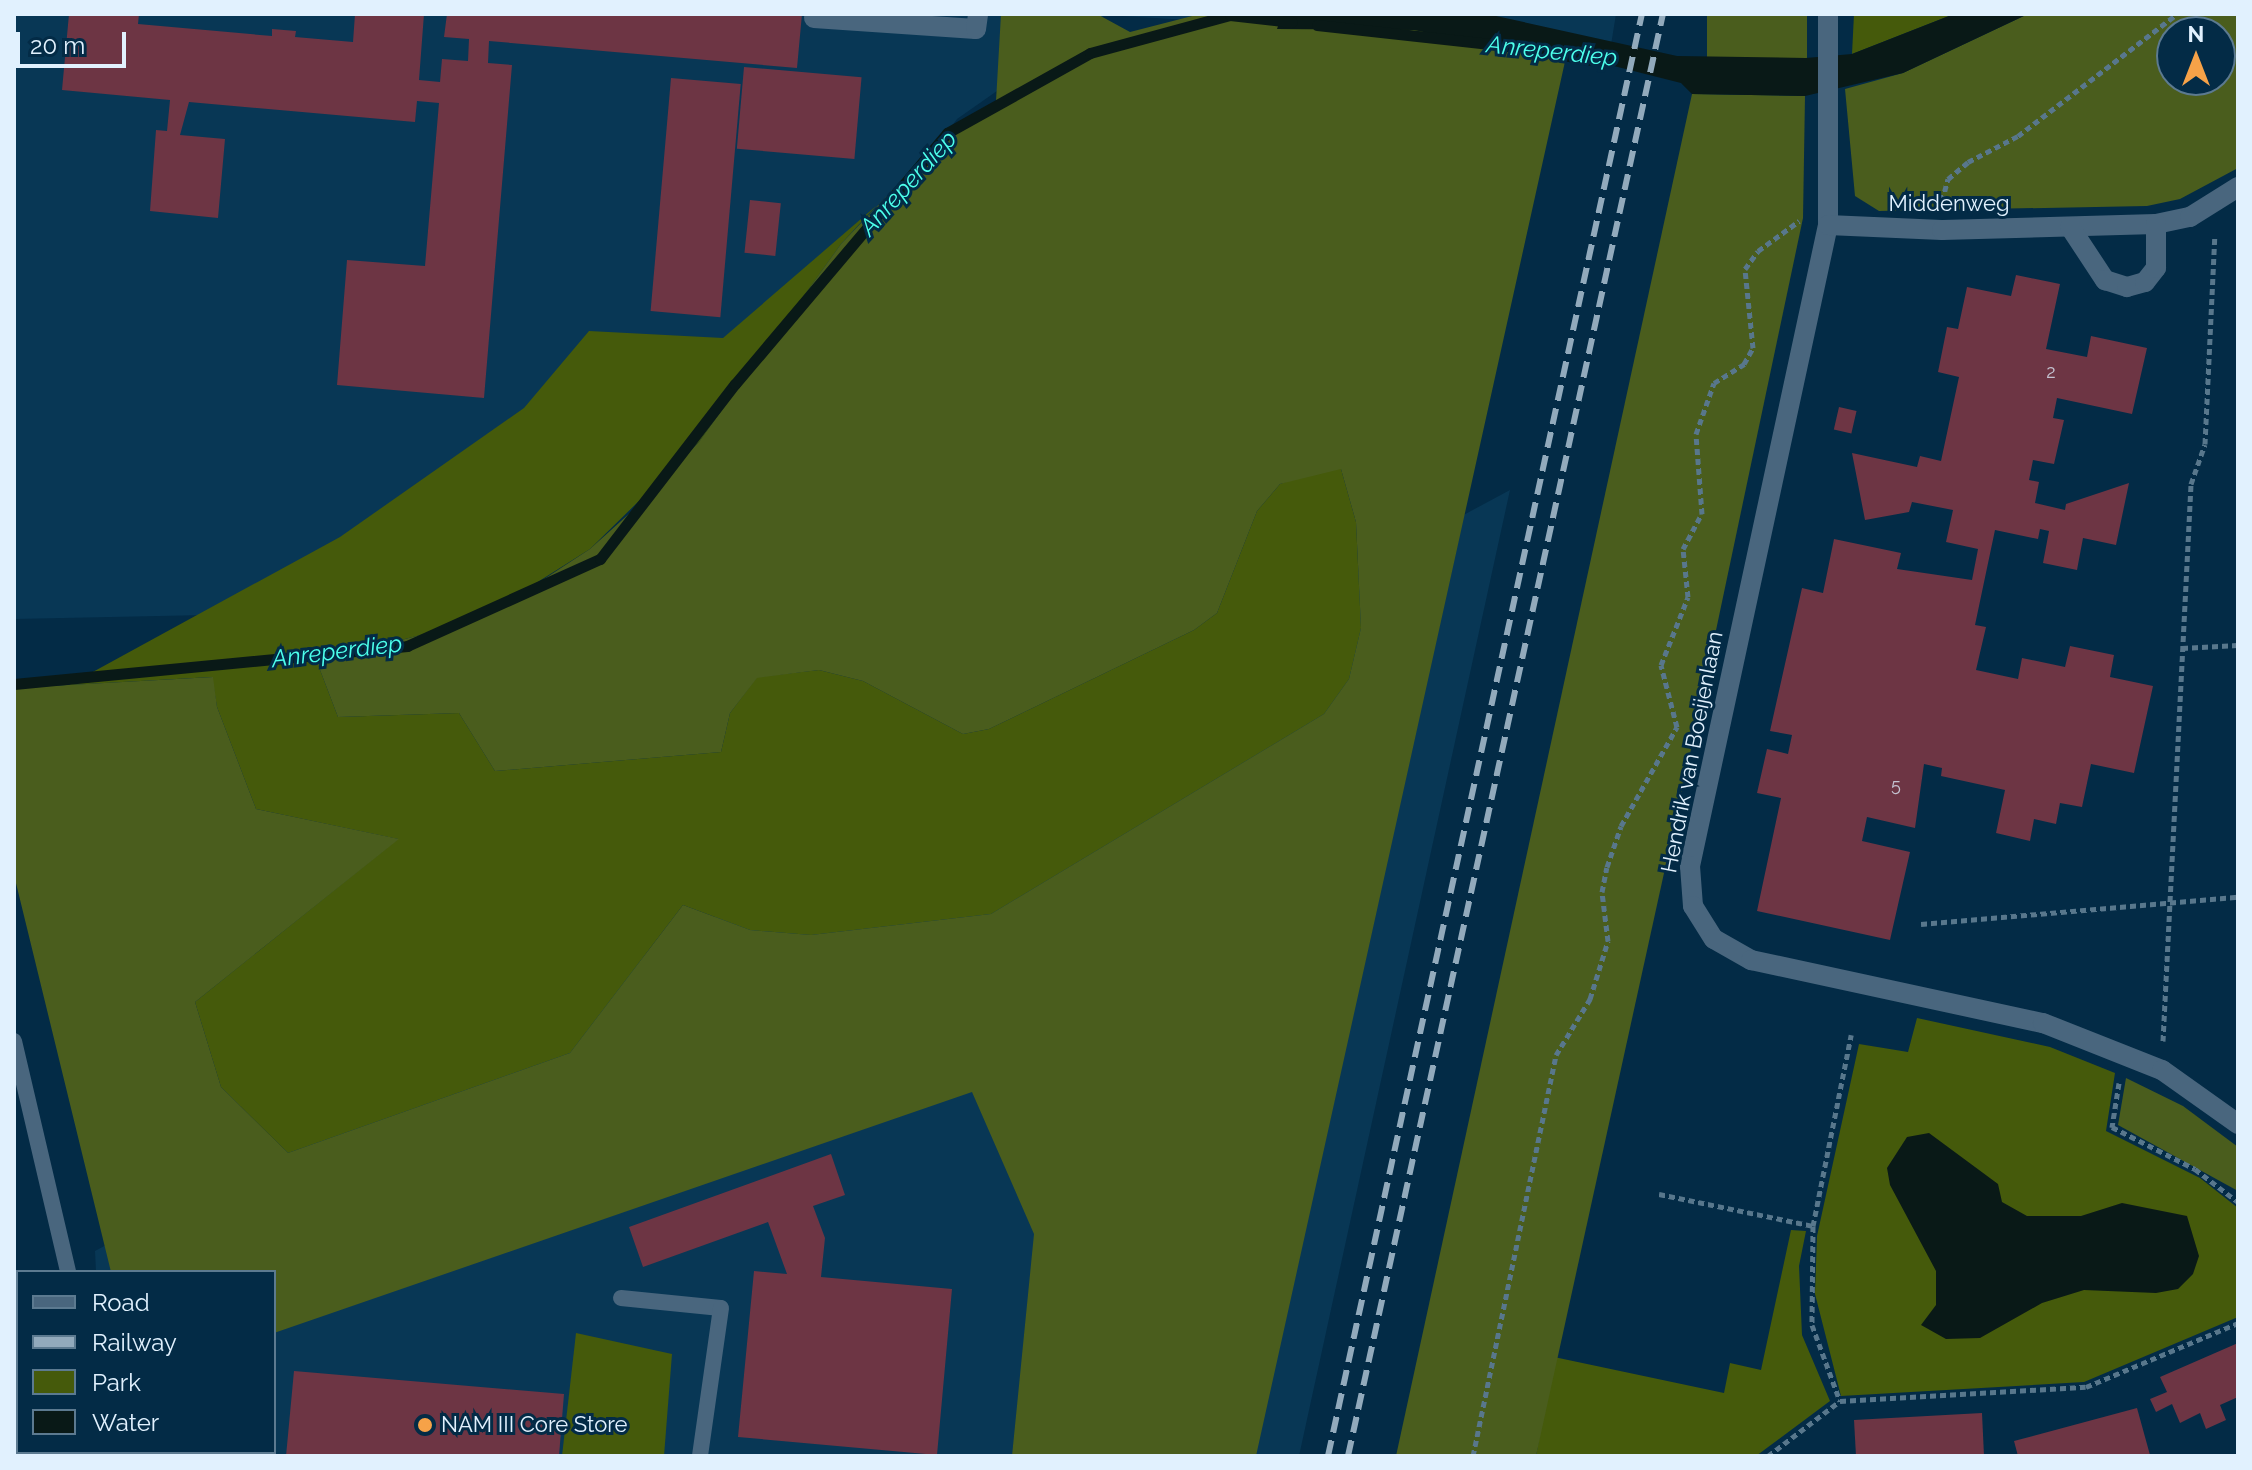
<!DOCTYPE html>
<style>
body{margin:0}
#map{position:relative;width:2252px;height:1470px;overflow:hidden;background:#032b46;font-family:Raleway,sans-serif}
div>[style]{position:absolute}
.built>*{inset:0;background:#083755}
.green>*{inset:0;background:#455a0b}
.forest>*{inset:0;background:#4a5d1d;transform-origin:0 0}
.water>*{inset:0;background:#091917}
.stream>*{height:11px;margin:-5.5px;padding:0 5.5px;transform-origin:5.5px;border-radius:5.5px;background:#091917}
.building>*{inset:0;background:#6d3544;transform-origin:0 0}
.path>*{height:5px;margin-top:-2.5px;transform-origin:0;background:repeating-linear-gradient(90deg,#58778c 0 6px,transparent 0 10px)}
.lane>*{height:16px;margin:-8px;padding:0 8px;transform-origin:8px;border-radius:8px;background:#49667e}
.street>*{height:20px;margin:-10px;padding:0 10px;transform-origin:10px;border-radius:10px;background:#49667e}
.rail>*{height:6px;margin-top:-3px;transform-origin:0;background:repeating-linear-gradient(90deg,#92aabc 0 16px,transparent 0 24px)}
.dots>*{width:22px;height:22px;translate:-50% -50%;box-sizing:border-box;border:4px solid #032b46;border-radius:50%}
span{translate:-50% -50%;white-space:nowrap;text-align:center;line-height:1.15;-webkit-text-stroke:6px #032b46;paint-order:stroke}
.number-label{font-size:18px;color:#c4c2d0}
.number-label span{-webkit-text-stroke-width:0}
.street-label{font-size:22px;color:#e1f1fe}
.poi-label{font-size:22px;color:#e1f1fe}
.left{translate:0 -50%;text-align:left}
.water-label{font-size:24px;color:#4cffeb;font-style:italic}
.frame{position:absolute;inset:0;border:16px solid #e1f1fe;pointer-events:none}
.legend{position:absolute;left:16px;top:1270px;width:260px;height:184px;box-sizing:border-box;background:#032b46;border:2px solid #5c7a90;margin:0;padding:10px 14px;list-style:none;font-size:24px;color:#e1f1fe}
.legend li{display:flex;align-items:center;gap:16px;height:40px}
.legend b{width:40px;border:2px solid #5c7a90}
.north{position:absolute;left:2156px;top:16px;width:80px;height:80px;box-sizing:border-box;background:#032b46;border:2px solid #5c7a90;border-radius:50%;rotate:0deg;font-size:22px;font-weight:700;line-height:32px;text-align:center;color:#e1f1fe}
.north::after{content:'';display:block;margin:auto;width:28px;height:36px;background:#f6a248;clip-path:polygon(50% 0,100% 100%,50% 72%,0 100%)}
.scale{position:absolute;left:16px;top:32px;width:110px;height:36px;box-sizing:border-box;border:4px solid #e1f1fe;border-top:0;padding-left:10px;font-size:24px;line-height:28px;white-space:nowrap;color:#e1f1fe;-webkit-text-stroke:6px #032b46;paint-order:stroke}
</style>
<div id="map">
<div class="built">
<i style="clip-path:polygon(14px 14px,1616px 14px,1611px 45px,1105px 15px,957px 119px,769px 370px,207px 615px,14px 619px)"></i>
<i style="clip-path:polygon(1510px 490px,1299px 1456px,105px 1456px,274px 1452px,274px 1272px,96px 1272px,95px 1251px)"></i>
</div>
<div class="green">
<i style="clip-path:polygon(1854px 14px,1954px 14px,1852px 54px)"></i>
<i style="clip-path:polygon(876px 206px,841px 244px,699px 442px,590px 549px,506px 602px,428px 633px,317px 662px,338px 717px,459px 713px,495px 771px,721px 752px,730px 713px,757px 677px,819px 670px,863px 681px,963px 734px,989px 729px,1194px 630px,1217px 613px,1257px 511px,1280px 484px,1322px 469px,1341px 469px,1356px 522px,1361px 628px,1349px 679px,1324px 714px,991px 914px,811px 935px,750px 930px,683px 905px,570px 1053px,288px 1153px,221px 1087px,195px 1002px,398px 839px,256px 809px,217px 707px,212px 677px,69px 685px,340px 537px,524px 408px,589px 331px,723px 338px)"></i>
<i style="clip-path:polygon(1917px 1018px,2050px 1047px,2115px 1073px,2106px 1131px,2200px 1178px,2238px 1208px,2238px 1317px,2084px 1382px,1841px 1396px,1815px 1294px,1817px 1236px,1859px 1044px,1908px 1052px)"></i>
<i style="clip-path:polygon(1791px 1230px,1806px 1231px,1799px 1266px,1802px 1335px,1830px 1401px,1756px 1456px,1536px 1456px,1554px 1357px,1724px 1393px,1730px 1363px,1761px 1370px)"></i>
<i style="clip-path:polygon(576px 1333px,672px 1354px,664px 1456px,562px 1456px)"></i>
</div>
<div class="forest">
<i style="clip-path:polygon(1001px 14px,1097px 14px,1130px 32px,1200px 14px,1380px 14px,1570px 39px,1256px 1456px,1012px 1456px,1034px 1234px,972px 1092px,274px 1333px,274px 1272px,111px 1272px,14px 875px,14px 688px,213px 677px,217px 707px,256px 809px,399px 839px,195px 1002px,221px 1087px,288px 1153px,570px 1053px,683px 905px,750px 930px,811px 935px,991px 914px,1324px 714px,1349px 679px,1361px 628px,1356px 522px,1341px 469px,1280px 484px,1257px 511px,1217px 613px,1194px 630px,989px 729px,963px 734px,863px 681px,819px 670px,757px 678px,730px 713px,721px 752px,495px 771px,459px 713px,338px 717px,317px 662px,428px 633px,515px 598px,590px 549px,641px 503px,699px 442px,841px 244px,952px 128px,996px 101px)"></i>
<i style="left:1707px;top:14px;width:100px;height:44px"></i>
<i style="clip-path:polygon(evenodd,2028px 14px,2238px 14px,2238px 168px,2180px 199px,2147px 206px,1879px 211px,1855px 196px,1845px 89px,1903px 73px,2028px 14px,2172px 32px,2220px 32px,2220px 80px,2172px 80px,2172px 32px)"></i>
<i style="clip-path:polygon(1692px 94px,1805px 96px,1803px 218px,1684px 782px,1536px 1456px,1396px 1456px)"></i>
<i style="clip-path:polygon(2126px 1078px,2183px 1106px,2238px 1147px,2238px 1191px,2118px 1125px)"></i>
</div>
<div class="water">
<i style="clip-path:polygon(1282px 14px,1487px 14px,1677px 56px,1806px 58px,1852px 54px,1954px 14px,2028px 14px,1903px 73px,1805px 96px,1692px 94px,1681px 83px,1602px 63px,1588px 66px,1414px 30px,1277px 29px)"></i>
<i style="clip-path:polygon(1929px 1133px,1998px 1184px,2002px 1202px,2027px 1216px,2081px 1216px,2122px 1203px,2187px 1216px,2199px 1256px,2193px 1274px,2178px 1289px,2156px 1293px,2084px 1290px,2042px 1303px,1980px 1338px,1946px 1339px,1921px 1325px,1936px 1305px,1936px 1271px,1890px 1185px,1887px 1168px,1907px 1137px)"></i>
</div>
<div class="stream">
<i style="left:1317px;top:25px;width:199px;rotate:6.3deg"></i>
<i style="left:14px;top:684px;width:395px;rotate:-5.5deg"></i>
<i style="left:407px;top:646px;width:212px;rotate:-24.3deg"></i>
<i style="left:600px;top:559px;width:221px;rotate:-52.4deg"></i>
<i style="left:735px;top:384px;width:329px;rotate:-49.8deg"></i>
<i style="left:947px;top:133px;width:164px;rotate:-29.2deg"></i>
<i style="left:1090px;top:53px;width:145px;rotate:-15.2deg"></i>
<i style="left:1230px;top:15px;width:62px;rotate:6.4deg"></i>
</div>
<div class="building">
<i style="clip-path:polygon(69px 14px,139px 14px,138px 24px,272px 36px,272px 29px,296px 31px,295px 37px,353px 42px,355px 14px,424px 14px,419px 80px,440px 82px,442px 59px,468px 61px,469px 39px,444px 37px,447px 14px,802px 14px,797px 68px,489px 41px,488px 63px,512px 65px,484px 398px,337px 385px,347px 260px,425px 266px,439px 103px,417px 101px,415px 122px,189px 102px,180px 135px,225px 139px,218px 218px,150px 211px,156px 130px,167px 131px,170px 100px,62px 90px)"></i>
<i style="left:744px;top:67px;width:118px;height:82px;rotate:5deg"></i>
<i style="left:671px;top:78px;width:70px;height:234px;rotate:5deg"></i>
<i style="left:750px;top:200px;width:31px;height:53px;rotate:6deg"></i>
<i style="clip-path:polygon(2016px 275px,2060px 284px,2046px 349px,2087px 357px,2091px 336px,2147px 348px,2132px 414px,2057px 398px,2053px 418px,2064px 420px,2054px 464px,2033px 460px,2029px 480px,2039px 482px,2035px 503px,2065px 510px,2066px 504px,2129px 483px,2116px 545px,2083px 538px,2077px 570px,2043px 563px,2049px 531px,2040px 529px,2038px 539px,1995px 530px,1975px 625px,1986px 627px,1976px 670px,2018px 679px,2022px 658px,2065px 667px,2070px 646px,2114px 655px,2110px 677px,2153px 686px,2134px 773px,2091px 764px,2082px 807px,2060px 803px,2056px 824px,2034px 819px,2030px 841px,1996px 833px,2005px 790px,1941px 776px,1942px 768px,1924px 764px,1915px 828px,1867px 817px,1862px 841px,1910px 852px,1890px 940px,1757px 911px,1781px 798px,1757px 793px,1767px 749px,1788px 754px,1792px 735px,1770px 731px,1802px 588px,1823px 593px,1834px 539px,1901px 553px,1897px 569px,1972px 580px,1978px 549px,1946px 542px,1953px 510px,1912px 502px,1909px 512px,1865px 520px,1852px 453px,1917px 467px,1920px 456px,1941px 461px,1959px 377px,1938px 372px,1947px 327px,1958px 329px,1967px 287px,2011px 296px)"></i>
<i style="left:1839px;top:407px;width:18px;height:23px;rotate:13deg"></i>
<i style="clip-path:polygon(831px 1154px,845px 1195px,813px 1206px,825px 1238px,821px 1277px,952px 1289px,937px 1455px,738px 1437px,754px 1271px,787px 1274px,768px 1222px,643px 1267px,629px 1227px)"></i>
<i style="clip-path:polygon(2238px 1343px,2238px 1397px,2220px 1405px,2226px 1420px,2206px 1429px,2200px 1413px,2180px 1423px,2172px 1404px,2156px 1412px,2150px 1399px,2167px 1392px,2160px 1377px)"></i>
<i style="clip-path:polygon(294px 1371px,564px 1394px,559px 1456px,286px 1456px)"></i>
<i style="clip-path:polygon(2137px 1408px,2150px 1455px,2018px 1456px,2014px 1441px)"></i>
<i style="clip-path:polygon(1982px 1413px,1984px 1456px,1856px 1456px,1854px 1420px)"></i>
</div>
<div class="path">
<i style="left:1942px;top:201px;width:23px;rotate:-75deg"></i>
<i style="left:1948px;top:179px;width:26px;rotate:-40deg"></i>
<i style="left:1968px;top:162px;width:56px;rotate:-27.5deg"></i>
<i style="left:2018px;top:136px;width:200px;rotate:-37.5deg"></i>
<i style="left:2182px;top:648px;width:56px;rotate:-3.1deg"></i>
<i style="left:1921px;top:924px;width:318px;rotate:-4.9deg"></i>
<i style="left:2163px;top:1041px;width:558px;rotate:-87.12deg"></i>
<i style="left:2191px;top:484px;width:42px;rotate:-70.7deg"></i>
<i style="left:2205px;top:444px;width:209px;rotate:-87.3deg"></i>
<i style="left:2119px;top:1083px;width:45px;rotate:99deg"></i>
<i style="left:2112px;top:1127px;width:93px;rotate:26.8deg"></i>
<i style="left:2195px;top:1169px;width:54px;rotate:37.5deg"></i>
<i style="left:1659px;top:1194px;width:157px;rotate:11.7deg"></i>
<i style="left:1813px;top:1226px;width:195px;rotate:-78.7deg"></i>
<i style="left:1813px;top:1226px;width:99px;rotate:90.6deg"></i>
<i style="left:1812px;top:1325px;width:81px;rotate:69.8deg"></i>
<i style="left:14px;top:1401px;width:14px;rotate:73deg"></i>
<i style="left:21px;top:1452px;width:4px;rotate:90deg"></i>
<i style="left:1473px;top:1456px;width:409px;rotate:-78.3deg"></i>
<i style="left:1556px;top:1055px;width:66px;rotate:-58.7deg"></i>
<i style="left:1590px;top:999px;width:61px;rotate:-72.8deg"></i>
<i style="left:1608px;top:941px;width:49px;rotate:-97deg"></i>
<i style="left:1602px;top:892px;width:25px;rotate:-79deg"></i>
<i style="left:1607px;top:867px;width:43px;rotate:-71.1deg"></i>
<i style="left:1621px;top:826px;width:114px;rotate:-60.5deg"></i>
<i style="left:1677px;top:727px;width:64px;rotate:-104.5deg"></i>
<i style="left:1661px;top:665px;width:73px;rotate:-68.3deg"></i>
<i style="left:1688px;top:597px;width:48px;rotate:-95.9deg"></i>
<i style="left:1683px;top:549px;width:40px;rotate:-62deg"></i>
<i style="left:1702px;top:514px;width:80px;rotate:-94.3deg"></i>
<i style="left:1696px;top:434px;width:54px;rotate:-70.6deg"></i>
<i style="left:1714px;top:383px;width:36px;rotate:-32deg"></i>
<i style="left:1744px;top:364px;width:18px;rotate:-61deg"></i>
<i style="left:1753px;top:348px;width:79px;rotate:-95.8deg"></i>
<i style="left:1745px;top:269px;width:22px;rotate:-54deg"></i>
<i style="left:1758px;top:251px;width:51px;rotate:-36.2deg"></i>
<i style="left:1768px;top:1456px;width:91px;rotate:-37.4deg"></i>
<i style="left:1840px;top:1401px;width:246px;rotate:-3.3deg"></i>
<i style="left:2086px;top:1387px;width:165px;rotate:-22.8deg"></i>
</div>
<div class="lane">
<i style="left:14px;top:1041px;width:237px;rotate:76.8deg"></i>
<i style="left:621px;top:1298px;width:100px;rotate:5.7deg"></i>
<i style="left:721px;top:1308px;width:149px;rotate:98.1deg"></i>
<i style="left:14px;top:1348px;width:4px;rotate:-27deg"></i>
</div>
<div class="street">
<i style="left:1828px;top:14px;width:211px;rotate:90deg"></i>
<i style="left:1828px;top:225px;width:656px;rotate:102.15deg"></i>
<i style="left:1690px;top:866px;width:40px;rotate:85.7deg"></i>
<i style="left:1693px;top:906px;width:39px;rotate:58deg"></i>
<i style="left:1714px;top:939px;width:43px;rotate:29.6deg"></i>
<i style="left:1751px;top:960px;width:299px;rotate:12.2deg"></i>
<i style="left:2043px;top:1023px;width:128px;rotate:21.6deg"></i>
<i style="left:2162px;top:1070px;width:93px;rotate:35.4deg"></i>
<i style="left:814px;top:18px;width:162px;rotate:3.9deg"></i>
<i style="left:976px;top:29px;width:15px;rotate:-82deg"></i>
<i style="left:1828px;top:225px;width:114px;rotate:2.5deg"></i>
<i style="left:1942px;top:230px;width:214px;rotate:-1.6deg"></i>
<i style="left:2156px;top:224px;width:35px;rotate:-12deg"></i>
<i style="left:2190px;top:217px;width:57px;rotate:-32deg"></i>
<i style="left:2070px;top:227px;width:64px;rotate:56.6deg"></i>
<i style="left:2105px;top:280px;width:23px;rotate:18deg"></i>
<i style="left:2127px;top:287px;width:19px;rotate:-16deg"></i>
<i style="left:2145px;top:282px;width:18px;rotate:-52deg"></i>
<i style="left:2156px;top:268px;width:44px;rotate:-90deg"></i>
</div>
<div class="rail">
<i style="left:1328px;top:1456px;width:1476px;rotate:-77.72deg"></i>
<i style="left:1348px;top:1456px;width:1476px;rotate:-77.68deg"></i>
</div>
<div class="dots">
<i style="left:425px;top:1425px;background:#f6a248"></i>
</div>
<div class="number-label">
<span style="left:2051px;top:372px">2</span>
<span style="left:1896px;top:785px">5</span>
</div>
<div class="street-label">
<span style="left:1949px;top:204px">Middenweg</span>
<span style="left:1692px;top:752px;rotate:-79deg">Hendrik van Boeijenlaan</span>
</div>
<div class="poi-label">
<span class="left" style="left:441px;top:1425px">NAM III Core Store</span>
</div>
<div class="water-label">
<span style="left:1552px;top:51px;rotate:6deg">Anreperdiep</span>
<span style="left:908px;top:183px;rotate:-48deg">Anreperdiep</span>
<span style="left:337px;top:651px;rotate:-7deg">Anreperdiep</span>
</div>
<div class="frame"></div>
<ul class="legend">
<li><b style="height:10px;background:#49667e"></b>Road</li>
<li><b style="height:10px;background:#92aabc"></b>Railway</li>
<li><b style="height:22px;background:#455a0b"></b>Park</li>
<li><b style="height:22px;background:#091917"></b>Water</li>
</ul>
<div class="north">N</div>
<div class="scale">20 m</div>
</div>
